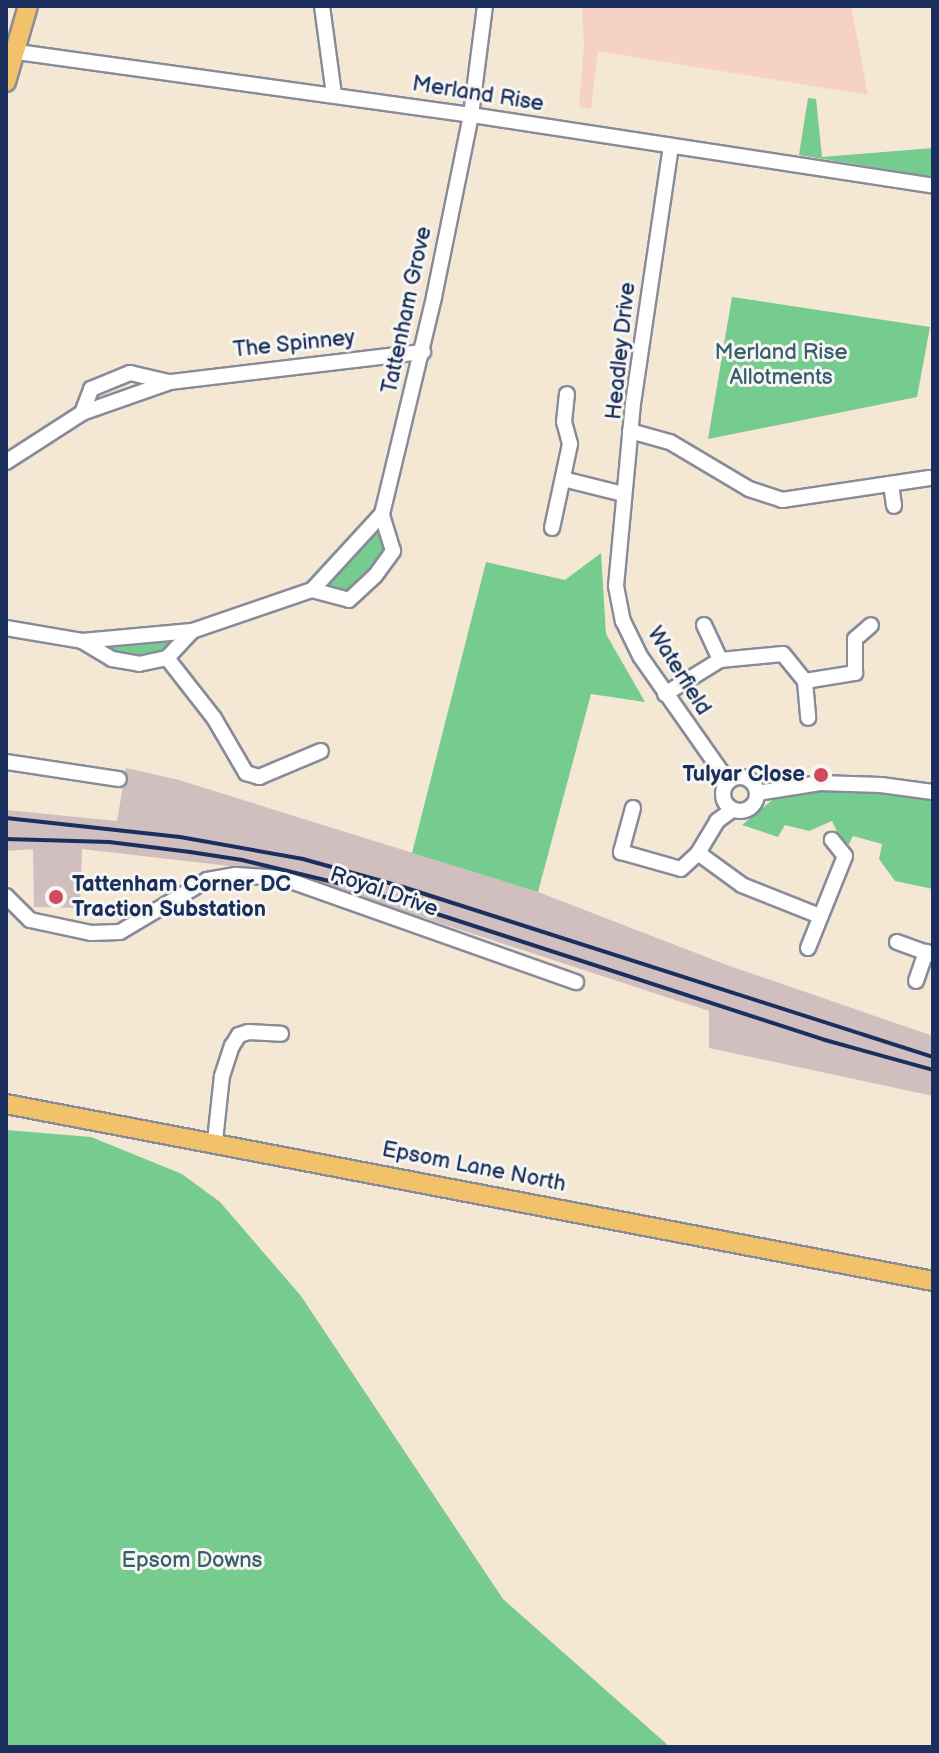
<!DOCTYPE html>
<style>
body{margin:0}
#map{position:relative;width:939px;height:1753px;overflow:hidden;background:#f4e7d4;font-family:"Balsamiq Sans",sans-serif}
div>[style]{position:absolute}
.built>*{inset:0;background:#f6d1c5}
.industrial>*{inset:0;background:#d1bfbf}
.green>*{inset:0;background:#76cb8f}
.roads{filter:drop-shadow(2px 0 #888b99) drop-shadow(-2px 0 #888b99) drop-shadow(0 2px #888b99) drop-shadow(0 -2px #888b99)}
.minor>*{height:14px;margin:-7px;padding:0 7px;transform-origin:7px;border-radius:7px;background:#fff}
.minor>.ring{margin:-7px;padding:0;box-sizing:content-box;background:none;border:14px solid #fff;border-radius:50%}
.major>*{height:18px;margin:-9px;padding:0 9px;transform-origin:9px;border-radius:9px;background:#f2c26a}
.rail>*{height:4px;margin:-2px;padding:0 2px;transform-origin:2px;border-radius:2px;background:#1b2f5e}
.dots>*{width:22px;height:22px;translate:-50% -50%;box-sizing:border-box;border:4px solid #f6f6f2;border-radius:50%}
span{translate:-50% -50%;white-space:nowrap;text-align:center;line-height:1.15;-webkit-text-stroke:6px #f6f6f2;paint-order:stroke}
.street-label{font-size:22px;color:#1b2f5e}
.park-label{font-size:22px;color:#365e6d}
.poi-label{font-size:22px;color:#1b2f5e;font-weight:700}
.right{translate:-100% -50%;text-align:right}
.left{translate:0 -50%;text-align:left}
.frame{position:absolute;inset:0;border:8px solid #1b2f5e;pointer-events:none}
</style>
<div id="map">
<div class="built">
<i style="clip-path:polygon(582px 6px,851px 6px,868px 95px,598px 51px,591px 109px,579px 107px,584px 45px)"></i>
</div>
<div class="industrial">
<i style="clip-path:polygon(126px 768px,179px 780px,538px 892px,727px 965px,933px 1036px,933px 1096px,709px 1048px,709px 1011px,363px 898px,255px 869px,82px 849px,80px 908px,34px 907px,33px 849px,6px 851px,6px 810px,117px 821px)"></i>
</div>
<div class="green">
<i style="clip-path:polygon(808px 98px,816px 99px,822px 157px,933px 148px,933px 177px,799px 155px)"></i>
<i style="clip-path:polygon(732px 297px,930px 327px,917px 397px,708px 439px)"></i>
<i style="clip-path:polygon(382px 514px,393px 551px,349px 600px,312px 590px)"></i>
<i style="clip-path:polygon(601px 553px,606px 634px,645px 702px,591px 694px,538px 892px,412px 853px,486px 562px,565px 580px)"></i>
<i style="clip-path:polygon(192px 631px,183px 644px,139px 664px,82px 641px)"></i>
<i style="clip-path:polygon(788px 787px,933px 793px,933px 889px,895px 881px,879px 859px,882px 844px,853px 836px,849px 844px,841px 840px,832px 821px,809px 831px,785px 825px,778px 837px,742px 825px)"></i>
<i style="clip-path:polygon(6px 1130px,91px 1137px,182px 1174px,220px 1202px,301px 1296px,503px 1599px,670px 1747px,6px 1747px)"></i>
</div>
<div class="roads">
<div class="minor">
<i style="left:322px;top:6px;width:90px;rotate:82.3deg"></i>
<i style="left:17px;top:52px;width:458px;rotate:7.9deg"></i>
<i style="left:471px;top:115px;width:467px;rotate:8.7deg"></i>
<i style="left:671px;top:146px;width:260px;rotate:98.4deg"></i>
<i style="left:633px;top:403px;width:184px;rotate:95.3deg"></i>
<i style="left:616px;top:586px;width:36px;rotate:79deg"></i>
<i style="left:623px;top:621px;width:39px;rotate:64deg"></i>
<i style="left:640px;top:656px;width:153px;rotate:54.9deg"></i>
<i style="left:82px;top:413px;width:26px;rotate:-69deg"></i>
<i style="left:91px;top:389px;width:42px;rotate:-22.3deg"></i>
<i style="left:130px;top:373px;width:40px;rotate:13deg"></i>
<i style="left:630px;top:431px;width:41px;rotate:15.4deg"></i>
<i style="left:670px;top:442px;width:92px;rotate:30.7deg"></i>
<i style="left:749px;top:489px;width:35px;rotate:18deg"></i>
<i style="left:782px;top:500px;width:149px;rotate:-8.5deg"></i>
<i style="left:6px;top:462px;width:90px;rotate:-32.8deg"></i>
<i style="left:82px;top:413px;width:93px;rotate:-19.4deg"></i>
<i style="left:170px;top:382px;width:255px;rotate:-6.8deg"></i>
<i style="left:563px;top:479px;width:62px;rotate:14deg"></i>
<i style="left:891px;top:484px;width:22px;rotate:82deg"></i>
<i style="left:552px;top:528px;width:86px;rotate:-77.9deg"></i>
<i style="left:570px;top:444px;width:23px;rotate:-105deg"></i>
<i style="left:564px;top:422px;width:28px;rotate:-84deg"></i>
<i style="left:312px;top:590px;width:38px;rotate:15deg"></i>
<i style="left:349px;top:600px;width:35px;rotate:-43deg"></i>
<i style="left:375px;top:576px;width:31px;rotate:-54deg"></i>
<i style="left:393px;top:551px;width:39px;rotate:-107deg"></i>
<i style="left:704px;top:625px;width:38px;rotate:65deg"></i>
<i style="left:6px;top:628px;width:77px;rotate:9.7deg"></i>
<i style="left:82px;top:641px;width:110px;rotate:-5.2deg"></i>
<i style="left:192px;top:631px;width:127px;rotate:-18.9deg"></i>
<i style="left:312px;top:590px;width:103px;rotate:-47.4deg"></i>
<i style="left:382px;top:514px;width:223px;rotate:-76.5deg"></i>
<i style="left:434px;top:297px;width:186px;rotate:-78.5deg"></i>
<i style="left:471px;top:115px;width:110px;rotate:-82.7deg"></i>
<i style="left:82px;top:641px;width:35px;rotate:31deg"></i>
<i style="left:112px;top:659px;width:27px;rotate:10deg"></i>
<i style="left:139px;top:664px;width:29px;rotate:-12deg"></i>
<i style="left:167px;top:658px;width:37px;rotate:-47deg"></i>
<i style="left:167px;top:658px;width:76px;rotate:51.9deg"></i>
<i style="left:214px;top:718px;width:64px;rotate:59.8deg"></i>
<i style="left:246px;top:773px;width:14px;rotate:17deg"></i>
<i style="left:259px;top:777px;width:67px;rotate:-22.8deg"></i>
<i style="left:805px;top:681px;width:37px;rotate:85deg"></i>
<i style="left:665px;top:694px;width:65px;rotate:-31.7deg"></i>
<i style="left:720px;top:660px;width:63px;rotate:-5.4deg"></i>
<i style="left:783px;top:654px;width:35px;rotate:51deg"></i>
<i style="left:805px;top:681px;width:51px;rotate:-9.1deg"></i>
<i style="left:855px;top:673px;width:34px;rotate:-90deg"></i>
<i style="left:855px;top:639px;width:21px;rotate:-41deg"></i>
<i style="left:6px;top:762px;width:114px;rotate:8.6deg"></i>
<i class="ring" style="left:723px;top:777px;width:20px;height:20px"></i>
<i style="left:757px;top:793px;width:64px;rotate:-9deg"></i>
<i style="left:820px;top:783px;width:61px;rotate:1.9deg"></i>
<i style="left:881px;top:785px;width:52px;rotate:7.7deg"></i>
<i style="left:633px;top:808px;width:46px;rotate:105.3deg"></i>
<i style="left:621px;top:852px;width:62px;rotate:15.8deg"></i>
<i style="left:681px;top:869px;width:23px;rotate:-43deg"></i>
<i style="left:698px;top:853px;width:37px;rotate:-59deg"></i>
<i style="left:717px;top:821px;width:19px;rotate:-36deg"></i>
<i style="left:698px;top:853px;width:54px;rotate:36deg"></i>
<i style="left:742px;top:885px;width:84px;rotate:21.7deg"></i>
<i style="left:6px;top:896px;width:34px;rotate:45deg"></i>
<i style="left:30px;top:920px;width:62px;rotate:12deg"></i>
<i style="left:91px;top:933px;width:29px;rotate:-2deg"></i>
<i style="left:120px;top:932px;width:101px;rotate:-30.9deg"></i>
<i style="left:207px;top:880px;width:29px;rotate:-10deg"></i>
<i style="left:236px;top:875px;width:46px;rotate:3.7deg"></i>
<i style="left:282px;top:878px;width:312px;rotate:19.5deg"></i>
<i style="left:897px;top:942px;width:38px;rotate:20deg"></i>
<i style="left:808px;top:948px;width:99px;rotate:-68.1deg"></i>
<i style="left:845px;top:856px;width:21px;rotate:-129deg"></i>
<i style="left:916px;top:981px;width:31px;rotate:-71deg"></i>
<i style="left:215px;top:1141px;width:65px;rotate:-83.9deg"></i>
<i style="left:222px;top:1076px;width:32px;rotate:-72deg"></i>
<i style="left:232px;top:1046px;width:13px;rotate:-58deg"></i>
<i style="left:239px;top:1035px;width:9px;rotate:-18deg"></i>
<i style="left:248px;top:1032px;width:33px;rotate:3deg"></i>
</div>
<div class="major">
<i style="left:6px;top:82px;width:79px;rotate:-73.9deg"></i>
<i style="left:6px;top:1104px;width:944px;rotate:10.81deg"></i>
</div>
</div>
<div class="rail">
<i style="left:6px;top:818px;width:175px;rotate:6.2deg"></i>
<i style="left:180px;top:837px;width:125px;rotate:10.1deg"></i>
<i style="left:303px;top:859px;width:104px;rotate:15.6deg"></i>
<i style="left:403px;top:887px;width:557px;rotate:17.78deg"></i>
<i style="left:6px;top:839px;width:103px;rotate:1.7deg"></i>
<i style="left:109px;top:842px;width:82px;rotate:7deg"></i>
<i style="left:190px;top:852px;width:53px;rotate:8.7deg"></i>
<i style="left:242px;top:860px;width:115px;rotate:13.6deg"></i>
<i style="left:354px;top:887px;width:495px;rotate:18deg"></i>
<i style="left:825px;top:1040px;width:112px;rotate:15.5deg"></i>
</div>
<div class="dots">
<i style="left:821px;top:775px;background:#d1495b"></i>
<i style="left:56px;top:897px;background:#d1495b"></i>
</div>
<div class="street-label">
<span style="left:478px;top:94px;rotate:9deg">Merland Rise</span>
<span style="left:407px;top:310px;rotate:-78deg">Tattenham Grove</span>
<span style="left:294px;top:344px;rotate:-6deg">The Spinney</span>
<span style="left:621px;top:351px;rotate:-84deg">Headley Drive</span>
<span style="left:679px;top:671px;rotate:58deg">Waterfield</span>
<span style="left:384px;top:892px;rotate:19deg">Royal Drive</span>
<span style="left:474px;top:1167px;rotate:11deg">Epsom Lane North</span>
</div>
<div class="park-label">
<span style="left:781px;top:365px">Merland Rise<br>Allotments</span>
<span style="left:192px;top:1561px">Epsom Downs</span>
</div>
<div class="poi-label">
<span class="right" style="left:805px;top:775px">Tulyar Close</span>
<span class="left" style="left:72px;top:897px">Tattenham Corner DC<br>Traction Substation</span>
</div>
<div class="frame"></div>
</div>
